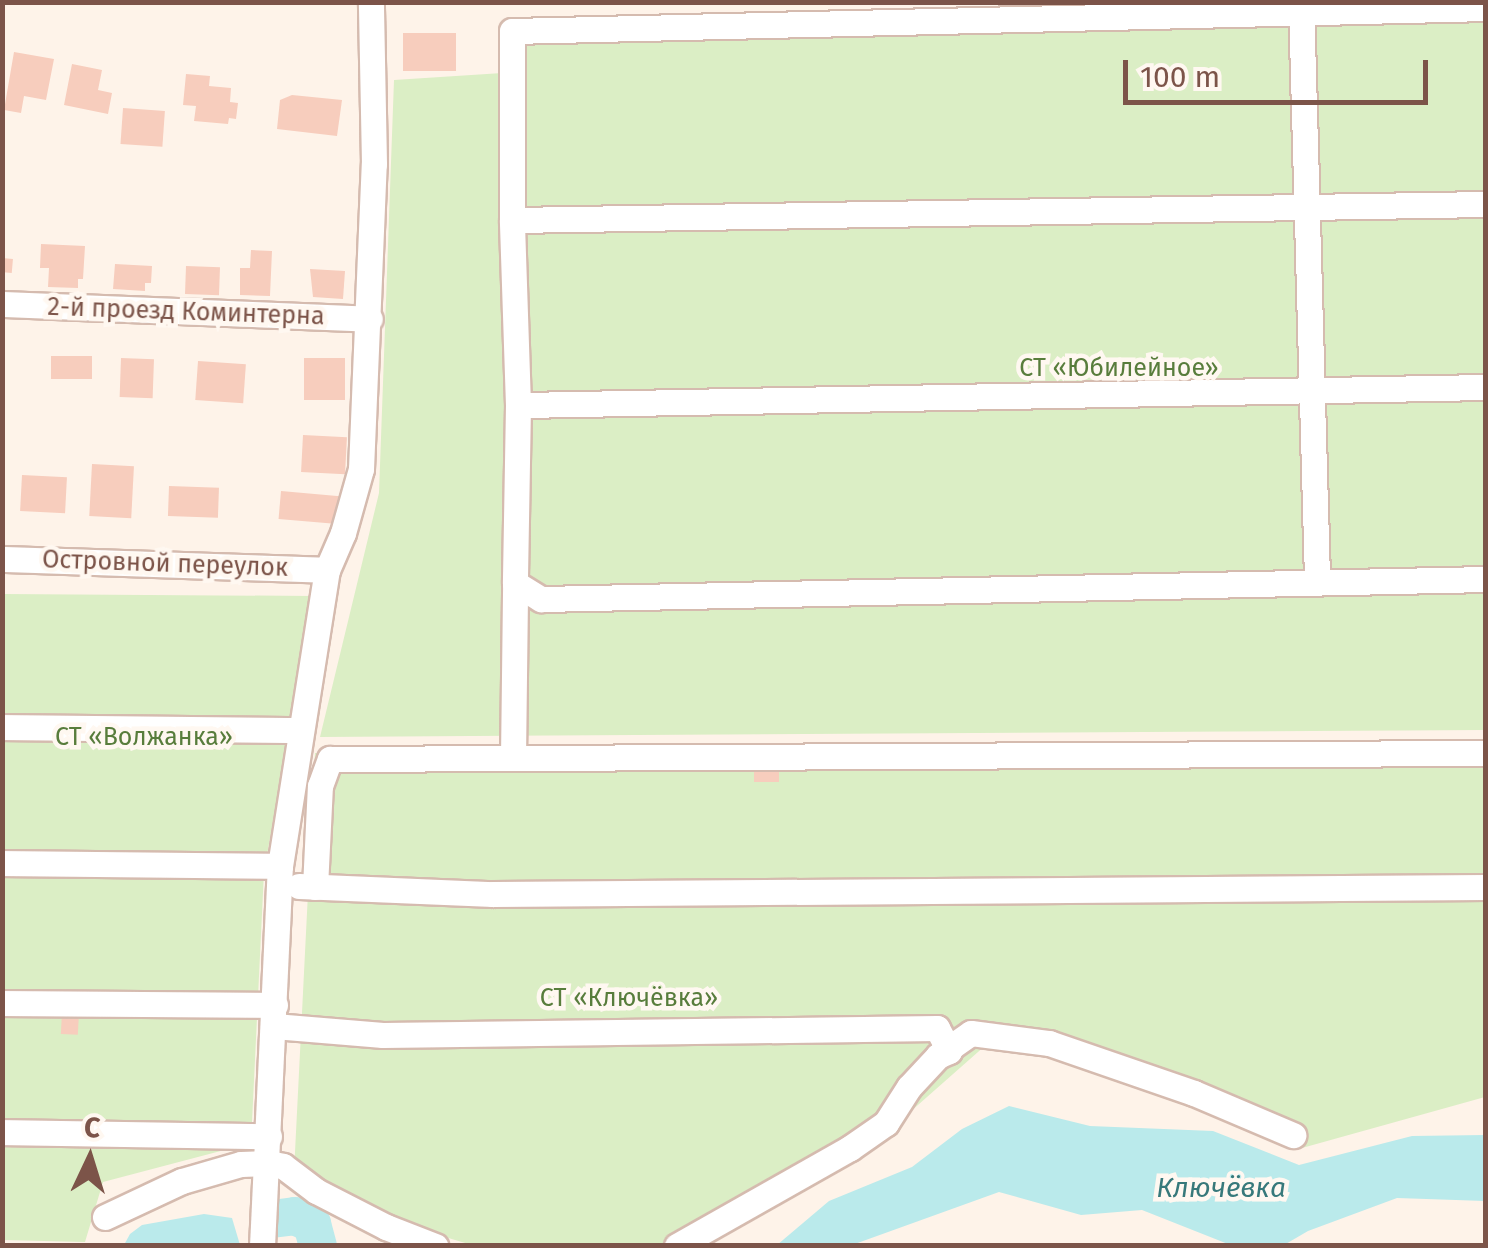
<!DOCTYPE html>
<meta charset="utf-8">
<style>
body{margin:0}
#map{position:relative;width:1488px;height:1248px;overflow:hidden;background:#fef3e9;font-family:"Fira Sans",sans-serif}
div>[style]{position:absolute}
.green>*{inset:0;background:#dbeec5}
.water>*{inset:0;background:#baeaeb}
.river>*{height:38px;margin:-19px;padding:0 19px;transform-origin:19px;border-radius:19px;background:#baeaeb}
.building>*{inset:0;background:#f7cdbd;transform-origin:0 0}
.roads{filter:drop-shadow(2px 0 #d5bbaf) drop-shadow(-2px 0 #d5bbaf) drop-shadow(0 2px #d5bbaf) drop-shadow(0 -2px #d5bbaf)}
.minor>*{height:25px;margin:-12.5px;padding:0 12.5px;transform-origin:12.5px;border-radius:12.5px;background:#fff}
span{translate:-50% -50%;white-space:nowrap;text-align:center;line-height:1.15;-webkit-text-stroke:9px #fff8f1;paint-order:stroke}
.street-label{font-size:25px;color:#7c5449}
.park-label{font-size:25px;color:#587d3c}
.water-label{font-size:28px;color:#37797b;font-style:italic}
.frame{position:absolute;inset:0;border:5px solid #7c5449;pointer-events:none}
.north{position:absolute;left:40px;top:1108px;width:100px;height:100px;-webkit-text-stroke:8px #fff8f1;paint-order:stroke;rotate:4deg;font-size:28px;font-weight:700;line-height:40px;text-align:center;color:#7c5449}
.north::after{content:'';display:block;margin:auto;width:35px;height:45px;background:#7c5449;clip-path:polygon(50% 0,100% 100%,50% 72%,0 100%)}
.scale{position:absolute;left:1123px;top:60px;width:305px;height:45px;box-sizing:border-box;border:5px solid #7c5449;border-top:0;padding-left:12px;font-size:30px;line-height:35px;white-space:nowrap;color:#7c5449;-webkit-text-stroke:8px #fff8f1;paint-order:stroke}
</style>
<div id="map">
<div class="green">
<i style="clip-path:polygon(1136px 3px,1485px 3px,1485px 730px,320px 737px,379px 493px,394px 80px,518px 72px,529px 37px)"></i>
<i style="clip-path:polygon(3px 594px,313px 596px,264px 872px,251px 1143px,103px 1182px,85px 1242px,3px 1240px)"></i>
<i style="clip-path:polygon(1485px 743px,1485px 1097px,1302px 1148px,995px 1037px,876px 1142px,692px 1245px,472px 1245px,293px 1192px,315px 753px)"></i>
</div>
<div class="water">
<i style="clip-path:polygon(1009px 1106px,1090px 1126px,1213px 1131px,1299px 1165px,1412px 1136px,1485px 1135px,1485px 1201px,1397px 1198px,1308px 1231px,1284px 1245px,1233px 1246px,1142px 1210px,1081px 1215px,999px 1192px,852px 1245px,777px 1245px,829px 1201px,912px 1167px,962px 1129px)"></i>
<i style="clip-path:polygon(204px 1214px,232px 1218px,240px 1245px,124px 1245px,130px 1234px,142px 1225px)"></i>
</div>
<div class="river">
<i style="left:272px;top:1219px;width:23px;rotate:-7deg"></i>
<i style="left:295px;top:1216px;width:19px;rotate:25deg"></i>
<i style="left:312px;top:1224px;width:23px;rotate:75deg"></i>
</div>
<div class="building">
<i style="left:403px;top:33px;width:53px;height:38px"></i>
<i style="clip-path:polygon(14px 52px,54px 59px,46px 100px,24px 96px,21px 113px,4px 110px)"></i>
<i style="clip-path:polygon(72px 64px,102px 70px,98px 90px,112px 93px,108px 114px,64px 105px)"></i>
<i style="clip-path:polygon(186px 74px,210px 76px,209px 86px,231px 88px,230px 102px,238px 103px,236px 119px,229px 118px,228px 124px,194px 121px,196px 106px,183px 105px)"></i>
<i style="clip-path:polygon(292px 95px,342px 100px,337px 136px,277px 129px,280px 100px)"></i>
<i style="left:123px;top:108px;width:42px;height:36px;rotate:4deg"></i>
<i style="clip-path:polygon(41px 244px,85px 246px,83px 279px,78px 279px,78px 288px,48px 287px,49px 268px,40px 268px)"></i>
<i style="clip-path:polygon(251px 250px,272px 251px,270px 296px,240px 295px,240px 268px,250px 268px)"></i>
<i style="left:2px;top:258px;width:11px;height:14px;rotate:5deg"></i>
<i style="clip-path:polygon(115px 264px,152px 266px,151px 283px,145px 283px,145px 291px,113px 289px)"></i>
<i style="left:186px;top:266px;width:34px;height:28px;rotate:2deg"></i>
<i style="clip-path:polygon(310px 269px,345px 271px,343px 299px,313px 297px)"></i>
<i style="left:51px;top:356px;width:41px;height:23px"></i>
<i style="left:121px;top:358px;width:33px;height:39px;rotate:2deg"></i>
<i style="left:304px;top:358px;width:41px;height:42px"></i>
<i style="left:198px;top:361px;width:48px;height:39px;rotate:4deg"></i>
<i style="left:303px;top:435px;width:44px;height:37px;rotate:3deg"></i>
<i style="left:92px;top:464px;width:42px;height:52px;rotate:3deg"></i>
<i style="left:22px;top:475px;width:45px;height:36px;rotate:3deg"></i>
<i style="left:169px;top:486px;width:50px;height:30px;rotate:2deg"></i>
<i style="left:281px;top:491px;width:62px;height:28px;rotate:5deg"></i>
<i style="left:754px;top:766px;width:25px;height:16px"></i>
<i style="left:62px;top:1012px;width:17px;height:22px;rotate:3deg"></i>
</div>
<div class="roads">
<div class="minor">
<i style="left:1301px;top:2px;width:578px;rotate:88.41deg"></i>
<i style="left:512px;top:220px;width:189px;rotate:-90deg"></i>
<i style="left:512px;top:31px;width:974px;rotate:-1.35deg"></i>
<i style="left:2px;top:304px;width:368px;rotate:2.3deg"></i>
<i style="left:1486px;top:387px;width:968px;rotate:178.93deg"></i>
<i style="left:518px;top:405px;width:178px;rotate:91deg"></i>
<i style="left:515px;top:583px;width:31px;rotate:32deg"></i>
<i style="left:541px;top:599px;width:945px;rotate:-1.21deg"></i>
<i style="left:518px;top:405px;width:185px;rotate:-91.9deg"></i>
<i style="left:512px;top:220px;width:974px;rotate:-0.94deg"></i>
<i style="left:2px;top:559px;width:325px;rotate:1.9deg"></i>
<i style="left:2px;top:727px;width:297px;rotate:0.6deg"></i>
<i style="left:513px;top:758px;width:175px;rotate:-89.3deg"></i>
<i style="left:2px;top:863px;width:278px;rotate:0.6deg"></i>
<i style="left:299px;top:886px;width:194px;rotate:2.4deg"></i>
<i style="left:493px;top:894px;width:993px;rotate:-0.4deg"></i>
<i style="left:315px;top:887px;width:101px;rotate:-87.2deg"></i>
<i style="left:320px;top:786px;width:29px;rotate:-70deg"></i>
<i style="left:330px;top:759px;width:1156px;rotate:-0.3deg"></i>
<i style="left:2px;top:1003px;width:273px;rotate:0.4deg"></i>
<i style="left:274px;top:1026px;width:109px;rotate:4.7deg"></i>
<i style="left:383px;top:1035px;width:554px;rotate:-0.72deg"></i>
<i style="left:937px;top:1028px;width:26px;rotate:62deg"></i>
<i style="left:949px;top:1051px;width:12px;rotate:156deg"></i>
<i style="left:938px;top:1056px;width:42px;rotate:133.1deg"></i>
<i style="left:909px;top:1087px;width:43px;rotate:122.6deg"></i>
<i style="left:886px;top:1123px;width:44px;rotate:145.2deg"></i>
<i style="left:850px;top:1148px;width:199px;rotate:150.5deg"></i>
<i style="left:938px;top:1056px;width:40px;rotate:-34.9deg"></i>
<i style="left:971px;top:1033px;width:79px;rotate:7.3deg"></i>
<i style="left:1049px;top:1043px;width:153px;rotate:19deg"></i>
<i style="left:1194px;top:1093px;width:108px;rotate:23deg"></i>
<i style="left:2px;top:1132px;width:267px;rotate:0.9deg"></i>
<i style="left:105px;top:1217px;width:85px;rotate:-25.1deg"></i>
<i style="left:182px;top:1181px;width:61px;rotate:-16.1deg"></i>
<i style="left:241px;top:1164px;width:27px;rotate:-2deg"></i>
<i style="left:268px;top:1163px;width:15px;rotate:11deg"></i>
<i style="left:283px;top:1166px;width:41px;rotate:37.1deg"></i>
<i style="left:316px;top:1191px;width:79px;rotate:27.2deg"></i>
<i style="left:386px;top:1227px;width:53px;rotate:21.2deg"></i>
<i style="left:262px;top:1246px;width:380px;rotate:-87.3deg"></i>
<i style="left:280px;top:866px;width:300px;rotate:-81deg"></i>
<i style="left:327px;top:570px;width:40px;rotate:-66.6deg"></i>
<i style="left:343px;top:533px;width:66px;rotate:-74.3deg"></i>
<i style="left:361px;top:469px;width:305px;rotate:-87.6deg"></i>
<i style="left:374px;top:164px;width:162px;rotate:-91.1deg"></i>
</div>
</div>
<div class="street-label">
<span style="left:186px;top:312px;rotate:2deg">2-й проезд Коминтерна</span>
<span style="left:165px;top:564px;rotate:2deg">Островной переулок</span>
</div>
<div class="park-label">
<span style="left:1119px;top:368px">СТ «Юбилейное»</span>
<span style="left:144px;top:737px">СТ «Волжанка»</span>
<span style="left:629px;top:998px">СТ «Ключёвка»</span>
</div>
<div class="water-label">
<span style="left:1221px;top:1188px">Ключёвка</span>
</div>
<div class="frame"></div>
<div class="north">С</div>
<div class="scale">100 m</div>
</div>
